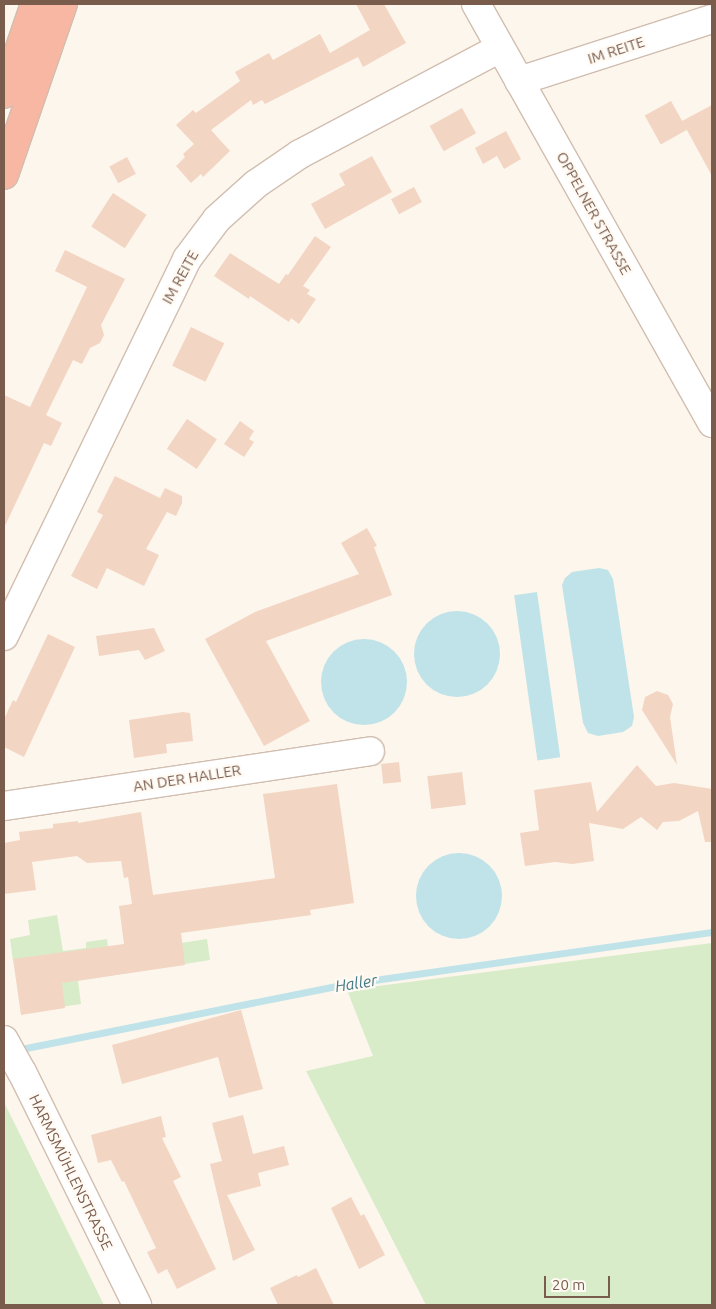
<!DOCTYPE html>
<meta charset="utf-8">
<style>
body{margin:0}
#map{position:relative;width:716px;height:1309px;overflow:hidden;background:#fdf6ec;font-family:Ubuntu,sans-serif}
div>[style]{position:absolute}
.green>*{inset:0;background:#d8ecc9}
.water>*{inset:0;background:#bfe3e8;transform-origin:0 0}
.round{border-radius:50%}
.stream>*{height:7px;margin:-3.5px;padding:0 3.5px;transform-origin:3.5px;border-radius:3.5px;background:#bfe3e8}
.building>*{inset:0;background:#f3d5c3;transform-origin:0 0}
.roads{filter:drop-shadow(1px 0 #d1beb0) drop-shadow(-1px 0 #d1beb0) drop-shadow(0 1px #d1beb0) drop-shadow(0 -1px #d1beb0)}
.minor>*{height:28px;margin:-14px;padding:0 14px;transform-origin:14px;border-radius:14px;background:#fff}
.highway>*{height:28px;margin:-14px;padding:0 14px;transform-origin:14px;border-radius:14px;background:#f7b7a3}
span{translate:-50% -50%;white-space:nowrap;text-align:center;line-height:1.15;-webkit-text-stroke:4.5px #fffaf3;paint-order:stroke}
.street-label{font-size:15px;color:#7a5c4d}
.water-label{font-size:16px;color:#437c86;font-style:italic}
.frame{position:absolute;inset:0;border:5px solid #7a5c4d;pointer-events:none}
.scale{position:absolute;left:544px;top:1276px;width:66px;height:22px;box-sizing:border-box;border:2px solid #7a5c4d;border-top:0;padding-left:6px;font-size:15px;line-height:18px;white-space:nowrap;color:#7a5c4d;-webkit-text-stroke:4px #fffaf3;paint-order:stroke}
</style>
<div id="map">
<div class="green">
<i style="clip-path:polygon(57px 915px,63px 951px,86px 948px,86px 942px,107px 939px,109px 954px,207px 939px,210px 960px,78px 981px,81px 1004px,47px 1009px,39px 957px,13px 961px,10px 939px,30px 935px,28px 920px)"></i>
<i style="clip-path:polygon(712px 943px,712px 1305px,426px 1305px,306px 1071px,373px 1056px,347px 990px)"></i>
<i style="clip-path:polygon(4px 1102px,104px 1305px,4px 1305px)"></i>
</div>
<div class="water">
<i style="clip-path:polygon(599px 568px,608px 570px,613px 579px,634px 717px,632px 726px,623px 732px,598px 736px,588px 733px,583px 723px,562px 585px,565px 578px,572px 572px)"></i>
<i style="left:537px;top:592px;width:167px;height:23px;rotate:82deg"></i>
<i class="round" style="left:414px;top:611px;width:86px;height:86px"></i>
<i class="round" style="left:321px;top:639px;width:86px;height:86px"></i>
<i class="round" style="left:416px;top:853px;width:86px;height:86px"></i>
</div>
<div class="stream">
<i style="left:16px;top:1050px;width:337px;rotate:-11.3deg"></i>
<i style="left:346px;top:984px;width:370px;rotate:-8.1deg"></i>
</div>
<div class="building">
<i style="clip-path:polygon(356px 4px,384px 4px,406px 43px,363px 67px,358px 57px,265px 104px,262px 100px,253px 105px,251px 100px,211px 130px,230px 151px,203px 177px,201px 174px,191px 183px,176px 166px,185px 157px,183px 154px,194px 144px,176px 125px,193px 110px,196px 113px,240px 81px,235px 72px,269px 53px,273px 60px,320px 34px,330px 53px,370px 30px)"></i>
<i style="left:671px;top:101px;width:33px;height:30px;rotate:61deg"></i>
<i style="clip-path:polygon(712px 105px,712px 176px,682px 121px)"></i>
<i style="left:462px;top:108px;width:29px;height:37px;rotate:61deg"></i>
<i style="clip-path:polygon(506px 131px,521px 159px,504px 169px,497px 156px,483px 164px,475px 148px)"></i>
<i style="clip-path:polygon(372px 156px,392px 192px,325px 229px,311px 204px,345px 185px,339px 174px)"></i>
<i style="left:127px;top:157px;width:19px;height:20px;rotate:62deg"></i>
<i style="left:414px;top:187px;width:17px;height:26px;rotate:62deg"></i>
<i style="left:113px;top:193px;width:40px;height:40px;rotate:33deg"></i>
<i style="clip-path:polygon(315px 236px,331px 247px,303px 286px,310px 290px,307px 294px,316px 299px,299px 324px,291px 318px,289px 322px,250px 296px,249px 299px,214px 276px,230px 253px,279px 284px,286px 274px,288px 275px)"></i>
<i style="clip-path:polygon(65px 250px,125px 279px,101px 325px,104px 335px,100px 343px,90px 348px,82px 364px,73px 360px,46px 415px,62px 423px,51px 446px,44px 443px,4px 528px,4px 395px,30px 407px,87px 287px,55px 271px)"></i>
<i style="left:191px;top:327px;width:37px;height:43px;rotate:26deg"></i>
<i style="left:187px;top:419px;width:36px;height:36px;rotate:34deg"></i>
<i style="clip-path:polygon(240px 421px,254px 431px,249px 439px,254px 442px,244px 457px,224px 444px)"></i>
<i style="clip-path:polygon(115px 476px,160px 498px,165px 488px,182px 496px,182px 503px,176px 516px,167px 512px,146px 549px,159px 555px,144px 586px,107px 568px,97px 589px,71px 576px,103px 515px,97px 512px)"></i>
<i style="clip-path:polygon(367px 528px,377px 546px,374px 547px,392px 595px,266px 641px,310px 721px,264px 746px,205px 639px,255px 612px,359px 574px,341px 543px)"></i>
<i style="clip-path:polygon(154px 628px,165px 651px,145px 660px,139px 650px,99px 656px,96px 636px)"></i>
<i style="clip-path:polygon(48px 634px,75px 647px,24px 757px,4px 747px,4px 719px,13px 700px,16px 702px)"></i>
<i style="clip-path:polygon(657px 691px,668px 695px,673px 704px,670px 717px,677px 765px,642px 710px,645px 697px)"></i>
<i style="clip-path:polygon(183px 712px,190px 713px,193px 741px,166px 744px,167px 753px,134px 758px,129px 720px)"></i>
<i style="left:399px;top:762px;width:20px;height:18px;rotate:84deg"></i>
<i style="clip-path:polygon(637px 765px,656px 786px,674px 783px,712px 789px,712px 842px,705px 842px,698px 811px,679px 821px,663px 822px,657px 830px,641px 817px,623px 829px,589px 823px,594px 861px,572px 864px,555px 862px,525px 866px,520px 833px,539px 830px,534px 790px,591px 782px,597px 812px)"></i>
<i style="left:462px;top:772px;width:33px;height:35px;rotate:83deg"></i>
<i style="clip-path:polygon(337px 784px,354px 903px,310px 910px,311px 915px,181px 933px,185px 965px,62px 983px,65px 1008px,21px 1015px,13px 959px,124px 944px,119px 906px,132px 904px,128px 877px,124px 878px,121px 861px,87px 863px,77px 856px,32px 862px,36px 890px,4px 894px,4px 843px,20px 840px,19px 832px,53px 828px,53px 824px,78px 821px,78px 823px,141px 812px,153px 895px,275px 878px,263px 794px)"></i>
<i style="clip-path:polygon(241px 1010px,263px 1089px,229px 1098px,218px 1057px,122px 1084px,112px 1045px)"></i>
<i style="clip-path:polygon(243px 1115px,253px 1154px,284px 1146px,289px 1165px,258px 1173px,261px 1186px,227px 1195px,255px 1250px,233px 1261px,210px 1164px,222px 1161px,212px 1123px)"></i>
<i style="clip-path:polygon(161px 1116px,166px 1137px,162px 1138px,181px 1177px,173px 1181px,216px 1269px,177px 1289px,167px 1269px,158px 1274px,147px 1252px,156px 1248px,124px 1181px,122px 1182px,111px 1160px,98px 1163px,91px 1135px)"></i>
<i style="clip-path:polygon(351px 1197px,361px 1216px,364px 1214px,385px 1255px,359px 1269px,331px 1208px)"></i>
<i style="clip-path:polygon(316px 1268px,334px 1305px,278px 1305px,270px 1288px,297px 1275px,298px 1277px)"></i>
</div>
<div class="roads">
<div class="minor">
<i style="left:476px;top:4px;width:481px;rotate:60.6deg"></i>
<i style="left:519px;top:81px;width:203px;rotate:-17.8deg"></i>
<i style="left:4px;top:636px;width:419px;rotate:-64.1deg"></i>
<i style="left:187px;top:259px;width:50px;rotate:-53.1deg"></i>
<i style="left:217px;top:219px;width:52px;rotate:-41.9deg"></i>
<i style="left:256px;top:184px;width:53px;rotate:-34.3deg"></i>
<i style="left:300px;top:154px;width:226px;rotate:-27.9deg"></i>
<i style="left:4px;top:806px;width:370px;rotate:-8.5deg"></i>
<i style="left:4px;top:1040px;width:37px;rotate:61deg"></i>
<i style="left:22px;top:1072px;width:260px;rotate:63.7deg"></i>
</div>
<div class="highway">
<i style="left:4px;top:94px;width:95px;rotate:-71deg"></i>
<i style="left:4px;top:175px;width:181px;rotate:-71deg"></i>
</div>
</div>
<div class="street-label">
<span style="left:616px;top:50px;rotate:-18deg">IM REITE</span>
<span style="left:594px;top:213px;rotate:61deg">OPPELNER STRASSE</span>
<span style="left:180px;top:277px;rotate:-61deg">IM REITE</span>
<span style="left:187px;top:778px;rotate:-9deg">AN DER HALLER</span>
<span style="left:71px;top:1172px;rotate:64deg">HARMSMÜHLENSTRASSE</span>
</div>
<div class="water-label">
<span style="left:356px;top:983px;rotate:-9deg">Haller</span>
</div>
<div class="frame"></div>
<div class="scale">20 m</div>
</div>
